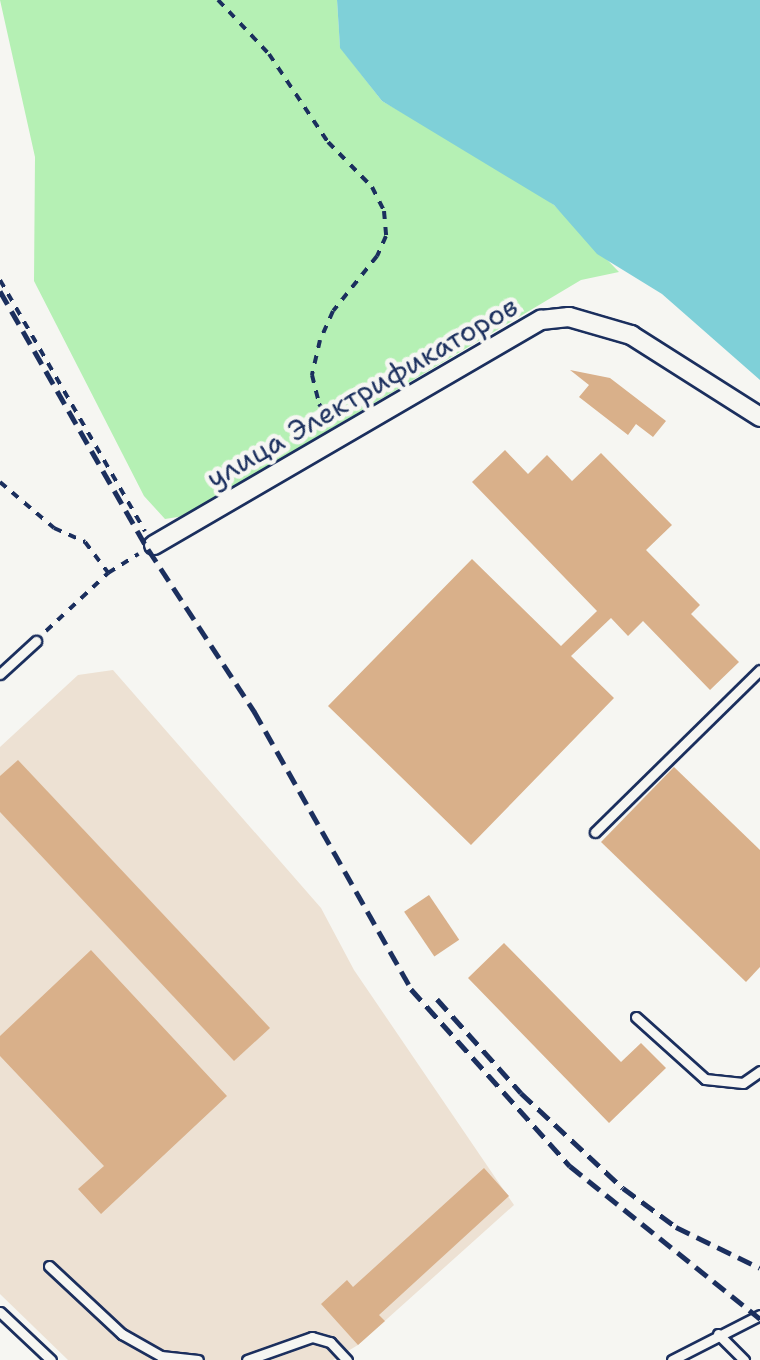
<!DOCTYPE html>
<meta charset="utf-8">
<style>
body{margin:0}
#map{position:relative;width:760px;height:1360px;overflow:hidden;background:#f6f6f2;font-family:"Shantell Sans",sans-serif}
div>[style]{position:absolute}
.built>*{inset:0;background:#ede1d3}
.green>*{inset:0;background:#b5f0b4}
.water>*{inset:0;background:#7fd0d8}
.building>*{inset:0;background:#d9b08a;transform-origin:0 0}
.path>*{height:4px;margin-top:-2px;transform-origin:0;background:repeating-linear-gradient(90deg,#1b2f5e 0 8px,transparent 0 16px)}
.roads{filter:drop-shadow(2px 0 #1b2f5e) drop-shadow(-2px 0 #1b2f5e) drop-shadow(0 2px #1b2f5e) drop-shadow(0 -2px #1b2f5e)}
.lane>*{height:9px;margin:-4.5px;padding:0 4.5px;transform-origin:4.5px;border-radius:4.5px;background:#f6f6f2}
.street>*{height:18px;margin:-9px;padding:0 9px;transform-origin:9px;border-radius:9px;background:#f6f6f2}
.rail>*{height:5px;margin-top:-2.5px;transform-origin:0;background:repeating-linear-gradient(90deg,#1b2f5e 0 15px,transparent 0 23px)}
span{translate:-50% -50%;white-space:nowrap;text-align:center;line-height:1.15;-webkit-text-stroke:9px #f6f6f2;paint-order:stroke}
.street-label{font-size:28px;color:#1b2f5e}
</style>
<div id="map">
<div class="built">
<i style="clip-path:polygon(113px 670px,321px 908px,354px 970px,514px 1205px,358px 1345px,333px 1360px,68px 1360px,0 1294px,0 747px,78px 675px)"></i>
</div>
<div class="green">
<i style="clip-path:polygon(0 0,337px 0,340px 47px,382px 101px,516px 177px,554px 205px,619px 272px,581px 280px,184px 516px,165px 519px,144px 496px,34px 281px,35px 157px)"></i>
</div>
<div class="water">
<i style="clip-path:polygon(337px 0,760px 0,760px 380px,662px 294px,597px 254px,554px 205px,382px 101px,340px 48px)"></i>
</div>
<div class="building">
<i style="clip-path:polygon(570px 370px,610px 378px,666px 421px,653px 437px,636px 424px,628px 435px,579px 397px,589px 385px)"></i>
<i style="clip-path:polygon(505px 450px,528px 474px,547px 455px,572px 481px,601px 453px,672px 525px,646px 550px,700px 605px,691px 614px,739px 662px,710px 690px,643px 621px,628px 636px,611px 618px,571px 656px,614px 698px,471px 845px,328px 706px,472px 559px,561px 646px,597px 611px,472px 482px)"></i>
<i style="clip-path:polygon(18px 760px,270px 1028px,234px 1061px,0 812px,0 776px)"></i>
<i style="clip-path:polygon(674px 767px,760px 850px,760px 967px,746px 982px,601px 842px)"></i>
<i style="left:429px;top:895px;width:54px;height:30px;rotate:56deg"></i>
<i style="clip-path:polygon(504px 943px,621px 1062px,641px 1043px,666px 1068px,609px 1123px,468px 978px)"></i>
<i style="clip-path:polygon(91px 950px,227px 1096px,101px 1214px,78px 1189px,104px 1166px,0 1056px,0 1036px)"></i>
<i style="clip-path:polygon(484px 1168px,509px 1196px,379px 1315px,385px 1321px,358px 1345px,321px 1304px,347px 1280px,353px 1287px)"></i>
</div>
<div class="path">
<i style="left:218px;top:0;width:74px;rotate:46.6deg"></i>
<i style="left:269px;top:54px;width:106px;rotate:56.2deg"></i>
<i style="left:328px;top:142px;width:63px;rotate:45.6deg"></i>
<i style="left:372px;top:187px;width:27px;rotate:63deg"></i>
<i style="left:384px;top:211px;width:25px;rotate:85deg"></i>
<i style="left:386px;top:236px;width:22px;rotate:114deg"></i>
<i style="left:377px;top:256px;width:70px;rotate:128.7deg"></i>
<i style="left:333px;top:311px;width:32px;rotate:114deg"></i>
<i style="left:320px;top:340px;width:36px;rotate:103deg"></i>
<i style="left:312px;top:375px;width:30px;rotate:76deg"></i>
<i style="left:319px;top:404px;width:24px;rotate:54deg"></i>
<i style="left:0;top:280px;width:290px;rotate:60deg"></i>
<i style="left:0;top:482px;width:71px;rotate:40.4deg"></i>
<i style="left:54px;top:528px;width:34px;rotate:24deg"></i>
<i style="left:85px;top:542px;width:39px;rotate:53deg"></i>
<i style="left:46px;top:631px;width:85px;rotate:-43.1deg"></i>
<i style="left:108px;top:573px;width:36px;rotate:-32deg"></i>
</div>
<div class="roads">
<div class="lane">
<i style="left:0;top:674px;width:49px;rotate:-42.5deg"></i>
<i style="left:595px;top:832px;width:231px;rotate:-44.5deg"></i>
<i style="left:636px;top:1017px;width:93px;rotate:41.9deg"></i>
<i style="left:705px;top:1079px;width:38px;rotate:6deg"></i>
<i style="left:743px;top:1083px;width:21px;rotate:-35deg"></i>
<i style="left:49px;top:1266px;width:100px;rotate:43deg"></i>
<i style="left:122px;top:1334px;width:45px;rotate:29.4deg"></i>
<i style="left:161px;top:1356px;width:37px;rotate:6deg"></i>
<i style="left:0;top:1312px;width:70px;rotate:43.3deg"></i>
<i style="left:718px;top:1334px;width:37px;rotate:45deg"></i>
<i style="left:247px;top:1360px;width:69px;rotate:-19.5deg"></i>
<i style="left:312px;top:1337px;width:19px;rotate:16deg"></i>
<i style="left:330px;top:1342px;width:25px;rotate:47deg"></i>
<i style="left:672px;top:1360px;width:99px;rotate:-27.1deg"></i>
</div>
<div class="street">
<i style="left:154px;top:545px;width:448px;rotate:-30.2deg"></i>
<i style="left:541px;top:320px;width:28px;rotate:-6deg"></i>
<i style="left:569px;top:317px;width:65px;rotate:16.2deg"></i>
<i style="left:631px;top:335px;width:153px;rotate:32.4deg"></i>
</div>
</div>
<div class="rail">
<i style="left:0;top:291px;width:297px;rotate:60.2deg"></i>
<i style="left:148px;top:549px;width:194px;rotate:56.8deg"></i>
<i style="left:254px;top:711px;width:319px;rotate:60.5deg"></i>
<i style="left:411px;top:989px;width:238px;rotate:48.1deg"></i>
<i style="left:570px;top:1166px;width:244px;rotate:38.8deg"></i>
<i style="left:437px;top:999px;width:126px;rotate:48.2deg"></i>
<i style="left:521px;top:1093px;width:139px;rotate:43deg"></i>
<i style="left:623px;top:1188px;width:66px;rotate:36.3deg"></i>
<i style="left:676px;top:1227px;width:93px;rotate:26deg"></i>
</div>
<div class="street-label">
<span style="left:362px;top:392px;rotate:-30deg">улица Электрификаторов</span>
</div>
</div>
